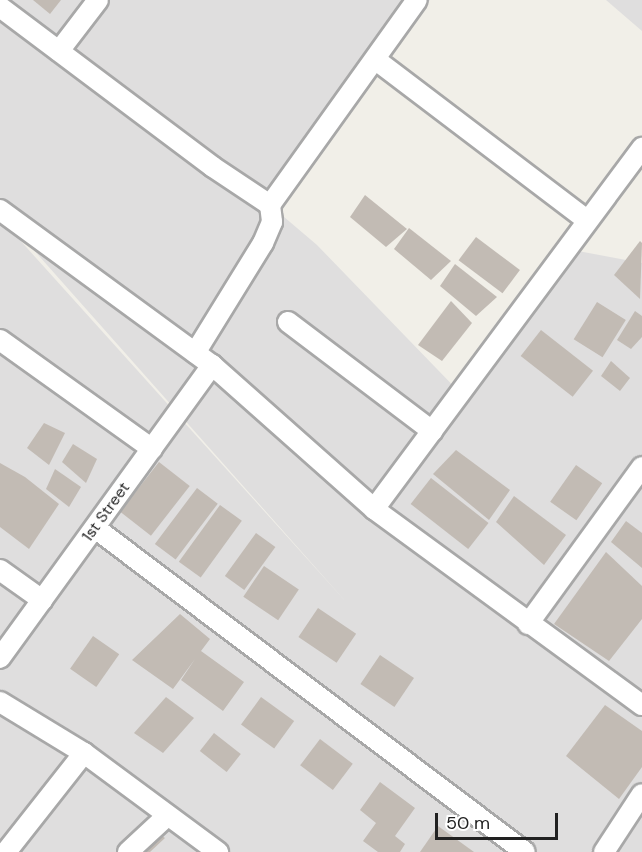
<!DOCTYPE html>
<style>
body{margin:0}
#map{position:relative;width:642px;height:852px;overflow:hidden;background:#f1efe8;font-family:"DM Sans",sans-serif}
div>[style]{position:absolute}
.residential>*{inset:0;background:#dfdede}
.building>*{inset:0;background:#c2bbb4;transform-origin:0 0}
.roads{filter:drop-shadow(2px 0 #a8a8a8) drop-shadow(-2px 0 #a8a8a8) drop-shadow(0 2px #a8a8a8) drop-shadow(0 -2px #a8a8a8)}
.minor>*{height:20px;margin:-10px;padding:0 10px;transform-origin:10px;border-radius:10px;background:#fff}
span{translate:-50% -50%;white-space:nowrap;text-align:center;line-height:1.15;-webkit-text-stroke:5px #fff;paint-order:stroke}
.street-label{font-size:16px;color:#212121}
.scale{position:absolute;left:435px;top:813px;width:123px;height:27px;box-sizing:border-box;border:3px solid #212121;border-top:0;padding-left:8px;font-size:18px;line-height:21px;white-space:nowrap;color:#212121;-webkit-text-stroke:4px #fff;paint-order:stroke}
</style>
<div id="map">
<div class="residential">
<i style="clip-path:polygon(0 0,430px 0,277px 211px,317px 245px,467px 400px,578px 251px,642px 263px,642px 852px,0 852px,0 218px,347px 603px,0 212px)"></i>
<i style="clip-path:polygon(606px 0,642px 0,642px 31px)"></i>
</div>
<div class="building">
<i style="clip-path:polygon(33px 0,61px 0,50px 14px)"></i>
<i style="clip-path:polygon(365px 195px,407px 229px,386px 247px,350px 217px)"></i>
<i style="clip-path:polygon(409px 228px,451px 261px,431px 280px,394px 249px)"></i>
<i style="left:476px;top:237px;width:55px;height:29px;rotate:37deg"></i>
<i style="clip-path:polygon(640px 241px,642px 243px,640px 299px,614px 275px)"></i>
<i style="clip-path:polygon(455px 264px,497px 297px,476px 316px,440px 286px)"></i>
<i style="clip-path:polygon(451px 301px,472px 323px,442px 361px,418px 345px)"></i>
<i style="left:597px;top:302px;width:34px;height:44px;rotate:32deg"></i>
<i style="clip-path:polygon(635px 311px,642px 316px,642px 337px,631px 349px,617px 340px)"></i>
<i style="left:541px;top:330px;width:66px;height:33px;rotate:38deg"></i>
<i style="clip-path:polygon(611px 361px,630px 378px,620px 391px,601px 376px)"></i>
<i style="clip-path:polygon(44px 423px,65px 433px,49px 465px,27px 448px)"></i>
<i style="clip-path:polygon(73px 444px,97px 459px,86px 483px,62px 462px)"></i>
<i style="clip-path:polygon(456px 450px,510px 490px,489px 520px,433px 474px)"></i>
<i style="left:159px;top:462px;width:39px;height:63px;rotate:38deg"></i>
<i style="clip-path:polygon(0 463px,25px 477px,59px 504px,29px 549px,0 527px)"></i>
<i style="left:576px;top:465px;width:32px;height:45px;rotate:35deg"></i>
<i style="clip-path:polygon(55px 469px,81px 487px,69px 507px,46px 489px)"></i>
<i style="left:431px;top:478px;width:73px;height:33px;rotate:38deg"></i>
<i style="left:197px;top:488px;width:26px;height:70px;rotate:37deg"></i>
<i style="clip-path:polygon(514px 496px,566px 535px,544px 565px,496px 522px)"></i>
<i style="left:220px;top:505px;width:27px;height:70px;rotate:36deg"></i>
<i style="clip-path:polygon(626px 521px,642px 533px,642px 568px,611px 542px)"></i>
<i style="left:256px;top:533px;width:24px;height:53px;rotate:36deg"></i>
<i style="clip-path:polygon(606px 552px,642px 586px,642px 619px,609px 661px,554px 624px)"></i>
<i style="left:264px;top:566px;width:42px;height:37px;rotate:34deg"></i>
<i style="left:318px;top:608px;width:46px;height:35px;rotate:34deg"></i>
<i style="clip-path:polygon(180px 614px,210px 639px,201px 651px,244px 682px,223px 711px,181px 680px,195px 659px,173px 689px,132px 660px)"></i>
<i style="left:93px;top:636px;width:32px;height:40px;rotate:35deg"></i>
<i style="left:380px;top:655px;width:41px;height:35px;rotate:34deg"></i>
<i style="clip-path:polygon(166px 697px,194px 718px,163px 753px,134px 733px)"></i>
<i style="left:261px;top:697px;width:41px;height:34px;rotate:36deg"></i>
<i style="clip-path:polygon(605px 705px,642px 731px,642px 767px,619px 799px,566px 756px)"></i>
<i style="left:214px;top:733px;width:34px;height:23px;rotate:38deg"></i>
<i style="left:320px;top:739px;width:41px;height:33px;rotate:37deg"></i>
<i style="clip-path:polygon(380px 782px,415px 808px,395px 836px,405px 844px,400px 852px,378px 852px,363px 841px,376px 823px,360px 810px)"></i>
<i style="clip-path:polygon(438px 826px,474px 852px,420px 852px)"></i>
<i style="clip-path:polygon(155px 831px,165px 838px,150px 852px,145px 852px,138px 847px)"></i>
</div>
<div class="roads">
<div class="minor">
<i style="left:0;top:7px;width:266px;rotate:36.9deg"></i>
<i style="left:213px;top:167px;width:69px;rotate:33.7deg"></i>
<i style="left:270px;top:205px;width:17px;rotate:83deg"></i>
<i style="left:272px;top:222px;width:23px;rotate:113deg"></i>
<i style="left:263px;top:243px;width:129px;rotate:121.7deg"></i>
<i style="left:59px;top:51px;width:64px;rotate:-52.6deg"></i>
<i style="left:376px;top:60px;width:265px;rotate:37.2deg"></i>
<i style="left:270px;top:205px;width:252px;rotate:-54.4deg"></i>
<i style="left:0;top:210px;width:263px;rotate:36.2deg"></i>
<i style="left:212px;top:365px;width:217px;rotate:41.6deg"></i>
<i style="left:374px;top:509px;width:332px;rotate:36.2deg"></i>
<i style="left:288px;top:322px;width:181px;rotate:37.1deg"></i>
<i style="left:0;top:340px;width:187px;rotate:35.6deg"></i>
<i style="left:374px;top:509px;width:450px;rotate:-53.4deg"></i>
<i style="left:95px;top:528px;width:538px;rotate:37deg"></i>
<i style="left:0;top:570px;width:52px;rotate:35.5deg"></i>
<i style="left:528px;top:624px;width:194px;rotate:-54deg"></i>
<i style="left:0;top:658px;width:362px;rotate:-54.1deg"></i>
<i style="left:0;top:702px;width:98px;rotate:31.3deg"></i>
<i style="left:84px;top:753px;width:167px;rotate:36.5deg"></i>
<i style="left:6px;top:852px;width:126px;rotate:-51.8deg"></i>
<i style="left:128px;top:852px;width:54px;rotate:-42.8deg"></i>
<i style="left:604px;top:852px;width:69px;rotate:-56.8deg"></i>
</div>
</div>
<div class="street-label">
<span style="left:106px;top:512px;rotate:-54deg">1st Street</span>
</div>
<div class="scale">50 m</div>
</div>
